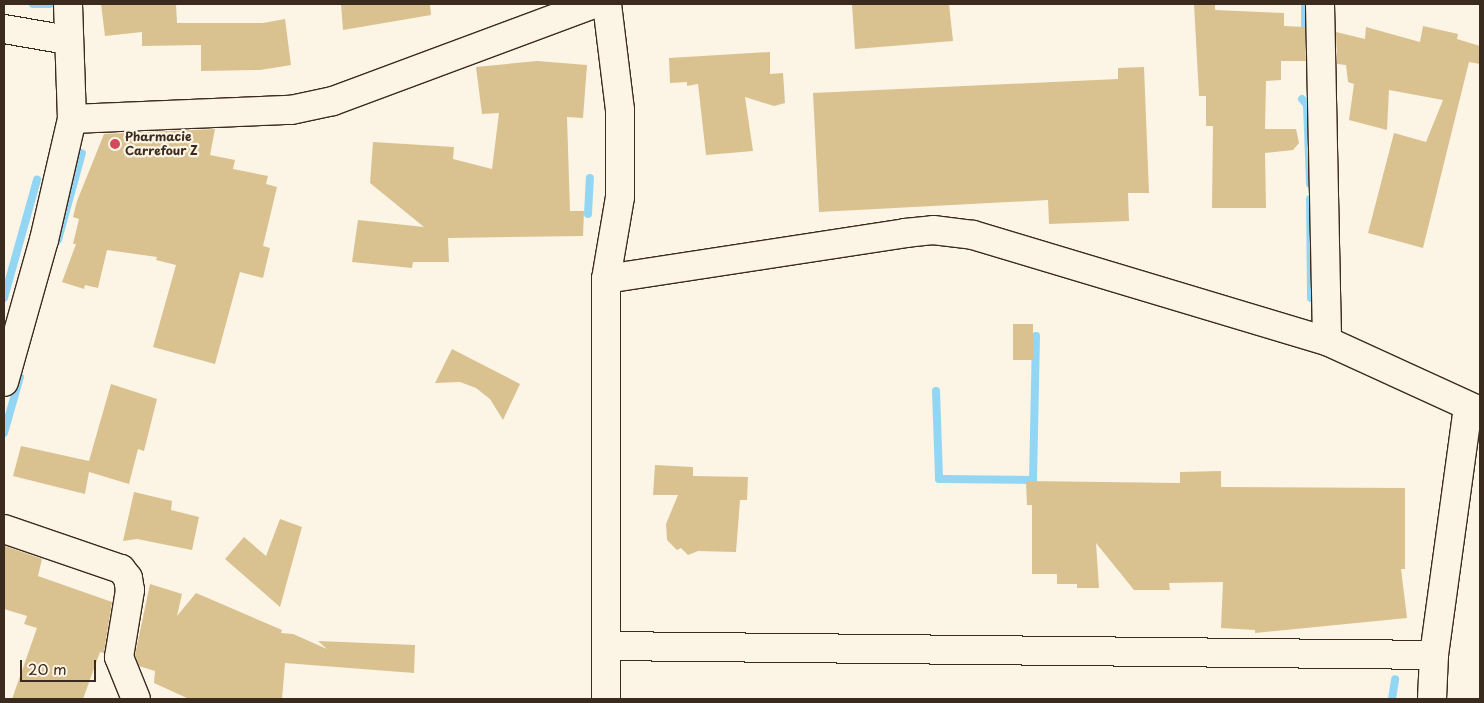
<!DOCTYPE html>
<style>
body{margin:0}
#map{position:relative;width:1484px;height:703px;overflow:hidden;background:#fcf5e5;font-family:"Playpen Sans",sans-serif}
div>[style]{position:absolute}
.stream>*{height:8px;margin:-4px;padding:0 4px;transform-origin:4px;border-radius:4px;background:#93d6f4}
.building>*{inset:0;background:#dac190;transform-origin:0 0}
.roads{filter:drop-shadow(1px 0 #3b2a1e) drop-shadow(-1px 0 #3b2a1e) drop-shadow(0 1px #3b2a1e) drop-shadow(0 -1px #3b2a1e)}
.street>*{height:28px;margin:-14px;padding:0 14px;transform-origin:14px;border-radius:14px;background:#fcf5e5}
.secondary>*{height:28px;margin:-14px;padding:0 14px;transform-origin:14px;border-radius:14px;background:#fcf5e5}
.dots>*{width:14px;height:14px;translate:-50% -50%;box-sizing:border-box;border:2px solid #fcf5e5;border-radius:50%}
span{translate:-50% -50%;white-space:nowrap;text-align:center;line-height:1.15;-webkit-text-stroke:4.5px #fcf5e5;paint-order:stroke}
.poi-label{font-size:12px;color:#3b2a1e;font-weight:700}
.left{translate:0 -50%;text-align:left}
.frame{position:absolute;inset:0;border:5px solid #3b2a1e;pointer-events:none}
.scale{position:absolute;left:20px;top:660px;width:76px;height:22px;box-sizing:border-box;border:2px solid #3b2a1e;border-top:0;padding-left:6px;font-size:15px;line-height:18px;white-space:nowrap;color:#3b2a1e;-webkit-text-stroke:4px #fcf5e5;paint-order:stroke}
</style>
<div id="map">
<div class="stream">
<i style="left:33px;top:4px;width:17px"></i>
<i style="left:1305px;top:4px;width:22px;rotate:90deg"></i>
<i style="left:1302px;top:99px;width:8px;rotate:50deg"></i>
<i style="left:1307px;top:105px;width:79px;rotate:87.8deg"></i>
<i style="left:1310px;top:199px;width:99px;rotate:89.4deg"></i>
<i style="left:588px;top:214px;width:36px;rotate:-87deg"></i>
<i style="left:58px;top:240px;width:90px;rotate:-74.6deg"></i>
<i style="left:4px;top:298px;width:123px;rotate:-74.4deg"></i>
<i style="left:936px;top:391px;width:88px;rotate:88deg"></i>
<i style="left:939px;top:479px;width:94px;rotate:0.6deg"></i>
<i style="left:1033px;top:480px;width:144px;rotate:-88.8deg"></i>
<i style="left:4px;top:433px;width:58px;rotate:-74.1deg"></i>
<i style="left:1392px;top:699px;width:20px;rotate:-81deg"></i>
</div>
<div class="building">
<i style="clip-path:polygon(101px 4px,176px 4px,177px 23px,263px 23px,285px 19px,291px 65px,260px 70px,201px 71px,201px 45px,142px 46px,142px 32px,105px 36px)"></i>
<i style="clip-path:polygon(341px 4px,430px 4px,431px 15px,343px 30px)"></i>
<i style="clip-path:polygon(949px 4px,953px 41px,855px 49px,852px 5px)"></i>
<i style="clip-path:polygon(1194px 4px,1215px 4px,1215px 10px,1284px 13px,1284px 26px,1305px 27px,1306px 61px,1281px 61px,1281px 80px,1266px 81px,1265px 129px,1296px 129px,1299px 143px,1293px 150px,1265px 153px,1266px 208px,1212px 208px,1213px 126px,1206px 126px,1206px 96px,1199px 96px)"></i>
<i style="clip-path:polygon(1423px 26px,1458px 34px,1457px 39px,1480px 46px,1480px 64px,1469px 62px,1423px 248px,1368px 233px,1394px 133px,1426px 142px,1443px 100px,1389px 90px,1387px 130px,1349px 120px,1354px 84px,1348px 82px,1346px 65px,1337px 64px,1336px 32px,1365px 39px,1366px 27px,1420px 42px)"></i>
<i style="clip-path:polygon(770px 52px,770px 74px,783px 73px,785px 103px,774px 106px,745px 97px,753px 151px,706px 155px,698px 84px,687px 86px,687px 82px,670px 83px,669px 58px)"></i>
<i style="clip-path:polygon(537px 61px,587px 65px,583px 118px,567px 117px,570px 211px,584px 211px,583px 236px,448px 238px,449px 262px,413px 262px,412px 268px,352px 262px,358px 220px,424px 227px,370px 183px,373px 142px,454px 147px,453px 159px,492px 169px,499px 113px,482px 114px,476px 67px)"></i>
<i style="clip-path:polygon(1144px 67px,1149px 193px,1128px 193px,1129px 221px,1049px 224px,1048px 200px,819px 212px,813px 93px,1118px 79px,1118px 68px)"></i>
<i style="clip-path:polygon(215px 129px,210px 155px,235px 160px,233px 169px,268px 176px,266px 184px,277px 187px,263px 246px,270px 248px,263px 278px,240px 272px,215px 364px,153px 347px,176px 265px,156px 260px,157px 257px,107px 250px,98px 288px,85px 285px,84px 289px,62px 282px,76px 244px,73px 244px,79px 219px,73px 217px,77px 201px,104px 134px)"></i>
<i style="left:1013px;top:324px;width:20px;height:36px"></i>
<i style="clip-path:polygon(452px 349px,520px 384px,503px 420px,490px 399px,476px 388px,460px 382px,435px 383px)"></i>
<i style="clip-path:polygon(111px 384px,157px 399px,144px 451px,138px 449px,129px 484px,89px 472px,85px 494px,13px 476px,21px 446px,89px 461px)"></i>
<i style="clip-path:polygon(655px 465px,693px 467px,693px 476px,748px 477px,747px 500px,740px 500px,736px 552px,698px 551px,688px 555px,681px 548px,677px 550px,667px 540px,666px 524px,678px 495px,653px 495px)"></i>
<i style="clip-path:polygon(1221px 471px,1221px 487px,1405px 488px,1405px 569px,1401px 569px,1407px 618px,1255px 633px,1255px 630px,1221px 628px,1223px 582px,1169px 583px,1170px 590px,1134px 590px,1096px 543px,1099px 588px,1077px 588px,1077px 584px,1057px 584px,1057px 574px,1032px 574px,1032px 505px,1027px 505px,1026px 481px,1180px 483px,1180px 472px)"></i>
<i style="clip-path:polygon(134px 492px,172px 501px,171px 510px,199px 517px,192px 550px,137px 539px,123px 541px)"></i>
<i style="clip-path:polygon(280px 519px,302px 527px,280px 607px,225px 559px,244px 537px,266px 556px)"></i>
<i style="clip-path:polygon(5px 546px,42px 559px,38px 576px,112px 602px,104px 653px,100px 652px,83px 699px,12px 699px,37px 628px,24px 624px,27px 616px,4px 609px)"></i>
<i style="clip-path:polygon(150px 584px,182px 594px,177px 616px,196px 593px,282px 630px,281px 633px,293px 634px,327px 649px,318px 641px,415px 645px,414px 673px,285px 663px,282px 699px,189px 699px,154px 683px,155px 671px,139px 666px,135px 655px)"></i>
</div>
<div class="roads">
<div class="street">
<i style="left:1320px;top:4px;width:337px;rotate:88.8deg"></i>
<i style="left:72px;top:119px;width:219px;rotate:-2.4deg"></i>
<i style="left:291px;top:110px;width:43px;rotate:-12.1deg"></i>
<i style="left:333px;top:101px;width:278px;rotate:-20.4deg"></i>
<i style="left:606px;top:279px;width:303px;rotate:-8.7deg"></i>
<i style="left:905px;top:233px;width:28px;rotate:-6deg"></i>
<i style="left:933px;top:230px;width:40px;rotate:7.1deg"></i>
<i style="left:973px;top:235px;width:370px;rotate:16.7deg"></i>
<i style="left:1327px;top:341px;width:168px;rotate:24.6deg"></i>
<i style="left:4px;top:529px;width:124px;rotate:18.9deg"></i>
<i style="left:121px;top:569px;width:11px;rotate:52deg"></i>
<i style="left:128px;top:578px;width:12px;rotate:81deg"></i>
<i style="left:130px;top:590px;width:68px;rotate:99.3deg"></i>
<i style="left:119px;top:657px;width:45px;rotate:68deg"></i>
<i style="left:606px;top:646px;width:828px;rotate:0.62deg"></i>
<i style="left:606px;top:699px;width:420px;rotate:-90deg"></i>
<i style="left:606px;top:279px;width:83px;rotate:-80.3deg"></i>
<i style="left:620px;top:197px;width:87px;rotate:-90deg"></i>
<i style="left:620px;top:110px;width:107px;rotate:-97deg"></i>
<i style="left:1432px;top:699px;width:44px;rotate:-87.4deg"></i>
<i style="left:1434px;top:655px;width:251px;rotate:-82.2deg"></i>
</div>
<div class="secondary">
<i style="left:4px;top:29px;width:65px;rotate:9.8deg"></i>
<i style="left:4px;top:382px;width:148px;rotate:-74.3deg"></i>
<i style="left:44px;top:240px;width:124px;rotate:-77deg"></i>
<i style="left:72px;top:119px;width:115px;rotate:-92deg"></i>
</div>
</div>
<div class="dots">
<i style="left:115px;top:144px;background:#d1495b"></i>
</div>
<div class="poi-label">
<span class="left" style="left:125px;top:144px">Pharmacie<br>Carrefour Z</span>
</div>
<div class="frame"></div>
<div class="scale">20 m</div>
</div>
